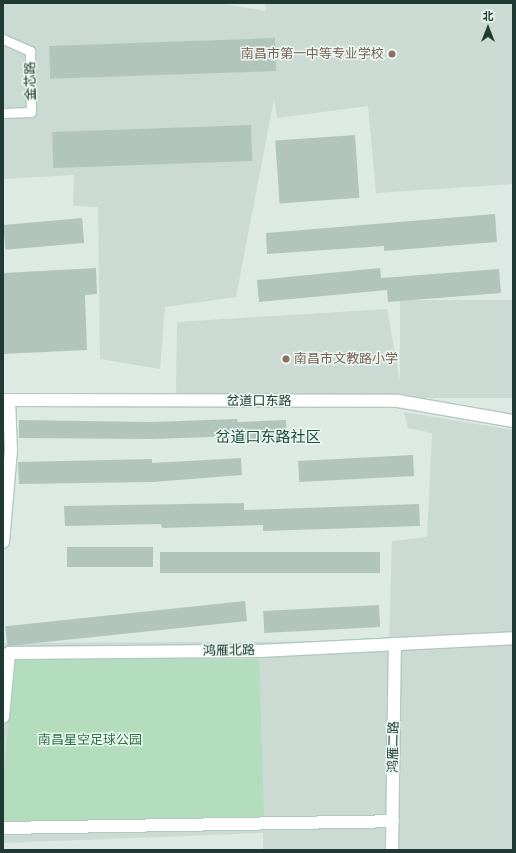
<!DOCTYPE html>
<meta charset="utf-8">
<style>
body{margin:0}
#map{position:relative;width:516px;height:853px;overflow:hidden;background:#ddeae4;font-family:Arial,"Noto Sans SC",sans-serif}
div>[style]{position:absolute}
.built>*{inset:0;background:#cbdad3;transform-origin:0 0}
.green>*{inset:0;background:#b4ddbe}
.building>*{inset:0;background:#b2c5bd;transform-origin:0 0}
.roads{filter:drop-shadow(1px 0 #b0cac0) drop-shadow(-1px 0 #b0cac0) drop-shadow(0 1px #b0cac0) drop-shadow(0 -1px #b0cac0)}
.lane>*{height:9px;margin:-4.5px;padding:0 4.5px;transform-origin:4.5px;border-radius:4.5px;background:#fff}
.street>*{height:12px;margin:-6px;padding:0 6px;transform-origin:6px;border-radius:6px;background:#fff}
.secondary>*{height:12px;margin:-6px;padding:0 6px;transform-origin:6px;border-radius:6px;background:#fff}
.dots>*{width:11px;height:11px;translate:-50% -50%;box-sizing:border-box;border:2px solid #edf7f2;border-radius:50%}
span{translate:-50% -50%;white-space:nowrap;text-align:center;line-height:1.15;-webkit-text-stroke:3px #edf7f2;paint-order:stroke}
.education-label{font-size:13px;color:#785e54}
.right{translate:-100% -50%;text-align:right}
.left{translate:0 -50%;text-align:left}
.street-label{font-size:13px;color:#1e3a32}
.park-label{font-size:13px;color:#277242}
.quarter-label{font-size:15px;color:#1a4c3f}
.frame{position:absolute;inset:0;border:4px solid #1e3a32;pointer-events:none}
.north{position:absolute;left:468px;top:8px;width:40px;height:40px;-webkit-text-stroke:3px #edf7f2;paint-order:stroke;rotate:0deg;font-size:11px;font-weight:700;line-height:16px;text-align:center;color:#1e3a32}
.north::after{content:'';display:block;margin:auto;width:14px;height:18px;background:#1e3a32;clip-path:polygon(50% 0,100% 100%,50% 72%,0 100%)}
</style>
<div id="map">
<div class="built">
<i style="clip-path:polygon(3px 3px,218px 3px,266px 11px,265px 3px,513px 3px,513px 184px,376px 193px,368px 106px,277px 118px,274px 99px,236px 297px,165px 307px,160px 369px,100px 359px,98px 207px,73px 206px,74px 175px,3px 179px)"></i>
<i style="left:513px;top:300px;width:98px;height:113px;rotate:90deg"></i>
<i style="clip-path:polygon(387px 309px,403px 398px,176px 396px,177px 322px)"></i>
<i style="clip-path:polygon(404px 412px,513px 430px,513px 850px,263px 850px,263px 833px,3px 843px,4px 643px,389px 641px,392px 541px,427px 537px,432px 433px,408px 428px)"></i>
</div>
<div class="green">
<i style="clip-path:polygon(15px 659px,259px 659px,264px 817px,3px 823px,3px 781px)"></i>
</div>
<div class="building">
<i style="left:275px;top:38px;width:33px;height:226px;rotate:88deg"></i>
<i style="left:251px;top:125px;width:36px;height:199px;rotate:88deg"></i>
<i style="left:355px;top:135px;width:63px;height:80px;rotate:86deg"></i>
<i style="clip-path:polygon(495px 214px,497px 242px,384px 251px,384px 246px,267px 254px,266px 233px)"></i>
<i style="left:82px;top:218px;width:25px;height:79px;rotate:85deg"></i>
<i style="clip-path:polygon(96px 268px,97px 294px,85px 295px,87px 350px,3px 354px,3px 273px)"></i>
<i style="clip-path:polygon(380px 268px,381px 278px,499px 269px,501px 293px,388px 302px,387px 290px,259px 302px,257px 280px)"></i>
<i style="clip-path:polygon(237px 419px,238px 422px,286px 420px,287px 439px,244px 441px,244px 436px,150px 439px,19px 438px,19px 420px,151px 422px)"></i>
<i style="left:413px;top:455px;width:21px;height:115px;rotate:87deg"></i>
<i style="clip-path:polygon(241px 458px,242px 475px,153px 482px,19px 484px,18px 462px,152px 459px,152px 463px)"></i>
<i style="clip-path:polygon(244px 503px,244px 510px,419px 504px,420px 526px,263px 531px,263px 525px,162px 528px,161px 524px,65px 526px,64px 506px)"></i>
<i style="left:153px;top:547px;width:20px;height:86px;rotate:90deg"></i>
<i style="left:380px;top:552px;width:21px;height:220px;rotate:90deg"></i>
<i style="left:245px;top:601px;width:20px;height:241px;rotate:84deg"></i>
<i style="left:379px;top:605px;width:22px;height:116px;rotate:87deg"></i>
</div>
<div class="roads">
<div class="lane">
<i style="left:3px;top:39px;width:30px;rotate:24deg"></i>
<i style="left:30px;top:51px;width:61px;rotate:89.1deg"></i>
<i style="left:31px;top:112px;width:28px;rotate:178deg"></i>
</div>
<div class="street">
<i style="left:3px;top:542px;width:91px;rotate:-85deg"></i>
<i style="left:11px;top:451px;width:51px;rotate:-92.2deg"></i>
<i style="left:3px;top:717px;width:64px;rotate:-84.6deg"></i>
<i style="left:9px;top:653px;width:250px;rotate:-0.5deg"></i>
<i style="left:259px;top:651px;width:254px;rotate:-2.9deg"></i>
<i style="left:3px;top:828px;width:390px;rotate:-1deg"></i>
<i style="left:392px;top:850px;width:206px;rotate:-89.2deg"></i>
</div>
<div class="secondary">
<i style="left:3px;top:400px;width:395px;rotate:0.1deg"></i>
<i style="left:398px;top:401px;width:117px;rotate:9.9deg"></i>
</div>
</div>
<div class="dots">
<i style="left:392px;top:54px;background:#8d6e63"></i>
<i style="left:286px;top:359px;background:#8d6e63"></i>
</div>
<div class="education-label">
<span class="right" style="left:384px;top:54px">南昌市第一中等专业学校</span>
<span class="left" style="left:294px;top:359px">南昌市文教路小学</span>
</div>
<div class="street-label">
<span style="left:31px;top:81px;rotate:-91deg">金芯路</span>
<span style="left:259px;top:401px">岔道口东路</span>
<span style="left:229px;top:651px;rotate:-1deg">鸿雁北路</span>
<span style="left:394px;top:747px;rotate:-89deg">鸿雁二路</span>
</div>
<div class="park-label">
<span style="left:90px;top:740px">南昌星空足球公园</span>
</div>
<div class="quarter-label">
<span style="left:268px;top:437px">岔道口东路社区</span>
</div>
<div class="frame"></div>
<div class="north">北</div>
</div>
